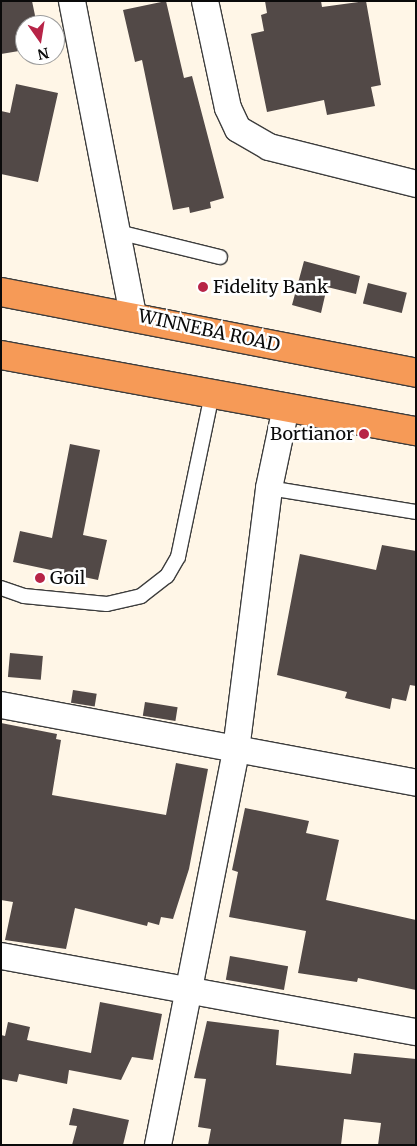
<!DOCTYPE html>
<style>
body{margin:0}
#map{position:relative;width:417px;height:1146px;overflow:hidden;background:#fff6e7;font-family:Merriweather,serif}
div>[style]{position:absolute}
.building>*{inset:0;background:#524947;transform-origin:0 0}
.roads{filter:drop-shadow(1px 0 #3d3d3d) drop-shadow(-1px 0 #3d3d3d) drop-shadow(0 1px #3d3d3d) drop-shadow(0 -1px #3d3d3d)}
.service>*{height:14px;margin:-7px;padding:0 7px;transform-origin:7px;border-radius:7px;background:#fff}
.minor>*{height:26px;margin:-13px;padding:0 13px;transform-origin:13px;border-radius:13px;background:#fff}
.trunk>*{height:28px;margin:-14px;padding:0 14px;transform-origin:14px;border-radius:14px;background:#f69a57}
.dots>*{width:14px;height:14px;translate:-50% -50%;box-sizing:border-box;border:2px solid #fff;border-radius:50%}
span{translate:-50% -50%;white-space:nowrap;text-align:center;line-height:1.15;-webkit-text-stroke:5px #fff;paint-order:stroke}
.poi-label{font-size:18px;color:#0a0a0a}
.left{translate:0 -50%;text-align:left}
.right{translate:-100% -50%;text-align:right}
.street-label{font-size:18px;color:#0a0a0a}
.frame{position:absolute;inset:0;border:2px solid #0a0a0a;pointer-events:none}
.north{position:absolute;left:15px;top:15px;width:50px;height:50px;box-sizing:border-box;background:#fff;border:1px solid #9d9d9d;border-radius:50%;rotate:167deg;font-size:14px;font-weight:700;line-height:20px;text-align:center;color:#0a0a0a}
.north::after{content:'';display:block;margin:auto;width:18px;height:22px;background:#b72447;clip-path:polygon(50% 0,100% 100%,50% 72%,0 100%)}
</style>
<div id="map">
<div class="building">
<i style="clip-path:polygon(1px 1px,32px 1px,37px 25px,25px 25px,25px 50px,1px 54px)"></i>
<i style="clip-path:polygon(166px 1px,184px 78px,192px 76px,224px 198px,210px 202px,211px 208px,190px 213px,189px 207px,173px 210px,142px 60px,135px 62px,123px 10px)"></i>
<i style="clip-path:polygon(265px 1px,321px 1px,322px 7px,366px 1px,381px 85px,371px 87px,375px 106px,327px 115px,324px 100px,267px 112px,251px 34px,264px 31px,261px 15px,267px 13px)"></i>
<i style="clip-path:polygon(16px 84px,58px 93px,38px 182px,1px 174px,1px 111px,10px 113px)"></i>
<i style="clip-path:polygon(304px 261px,360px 276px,356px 294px,327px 287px,321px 313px,292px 305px)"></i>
<i style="left:368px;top:283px;width:40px;height:21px;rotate:14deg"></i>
<i style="clip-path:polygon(70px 444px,100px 450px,83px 535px,107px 540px,98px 580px,13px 562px,20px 531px,52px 538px)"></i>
<i style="clip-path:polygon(382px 545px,416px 551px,416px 686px,410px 685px,406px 701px,392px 698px,390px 709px,345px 698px,347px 692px,277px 675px,300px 554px,376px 570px)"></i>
<i style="left:10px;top:653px;width:33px;height:24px;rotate:5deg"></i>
<i style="left:73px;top:690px;width:24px;height:13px;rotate:9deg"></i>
<i style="left:145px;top:702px;width:33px;height:14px;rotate:9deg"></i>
<i style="clip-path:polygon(1px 723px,57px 734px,56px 739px,61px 740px,52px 795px,166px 815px,176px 763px,208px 769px,189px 869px,173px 919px,161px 917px,159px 925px,148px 922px,147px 926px,75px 908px,66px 949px,5px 940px,13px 902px,1px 900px)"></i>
<i style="clip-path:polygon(245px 808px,309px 821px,306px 833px,339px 840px,326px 900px,416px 920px,416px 990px,358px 978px,357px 982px,298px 973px,306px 931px,229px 917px,238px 872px,232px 870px)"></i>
<i style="left:230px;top:956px;width:59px;height:24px;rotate:10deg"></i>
<i style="clip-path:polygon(100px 1002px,162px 1014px,153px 1060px,132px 1057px,121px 1080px,69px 1070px,67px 1084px,19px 1074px,17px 1082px,1px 1079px,1px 1035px,5px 1036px,8px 1022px,30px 1027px,27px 1040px,91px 1053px)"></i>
<i style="clip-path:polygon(207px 1021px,279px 1030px,276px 1065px,351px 1074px,354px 1053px,416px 1059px,416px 1145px,378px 1145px,381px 1123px,344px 1119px,341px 1145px,208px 1145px,211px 1129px,198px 1127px,206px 1079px,194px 1078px)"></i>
<i style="clip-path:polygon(73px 1108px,129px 1120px,123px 1145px,72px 1145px,77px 1126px,69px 1125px)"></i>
</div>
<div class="roads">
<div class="service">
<i style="left:118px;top:232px;width:105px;rotate:13.8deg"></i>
<i style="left:269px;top:488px;width:149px;rotate:9.3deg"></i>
<i style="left:1px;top:588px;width:24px;rotate:19deg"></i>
<i style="left:24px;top:596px;width:83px;rotate:5.5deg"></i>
<i style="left:107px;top:604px;width:35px;rotate:-13deg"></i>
<i style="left:141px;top:596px;width:33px;rotate:-38deg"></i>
<i style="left:167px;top:576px;width:22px;rotate:-60deg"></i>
<i style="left:178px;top:557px;width:167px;rotate:-78.2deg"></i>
</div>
<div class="minor">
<i style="left:72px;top:1px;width:320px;rotate:79deg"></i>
<i style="left:205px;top:1px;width:109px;rotate:77.9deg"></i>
<i style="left:228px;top:108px;width:23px;rotate:65deg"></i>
<i style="left:238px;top:129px;width:36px;rotate:30deg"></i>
<i style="left:269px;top:147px;width:152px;rotate:14.1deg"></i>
<i style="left:1px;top:705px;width:422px;rotate:10.6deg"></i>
<i style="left:1px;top:956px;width:422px;rotate:10.4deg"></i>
<i style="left:158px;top:1145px;width:403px;rotate:-78.8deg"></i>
<i style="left:236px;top:750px;width:264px;rotate:-82.8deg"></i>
<i style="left:269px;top:488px;width:83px;rotate:-78.1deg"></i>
</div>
<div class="trunk">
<i style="left:1px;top:292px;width:423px;rotate:11deg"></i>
<i style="left:1px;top:355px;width:422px;rotate:10.4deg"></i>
</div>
</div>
<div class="dots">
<i style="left:203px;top:287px;background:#b72447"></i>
<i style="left:364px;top:434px;background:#b72447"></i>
<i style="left:40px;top:578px;background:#b72447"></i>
</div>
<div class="poi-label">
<span class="left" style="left:213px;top:287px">Fidelity Bank</span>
<span class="right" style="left:354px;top:434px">Bortianor</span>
<span class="left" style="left:50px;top:578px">Goil</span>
</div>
<div class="street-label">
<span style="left:209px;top:331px;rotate:12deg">WINNEBA ROAD</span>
</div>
<div class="frame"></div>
<div class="north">N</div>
</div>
